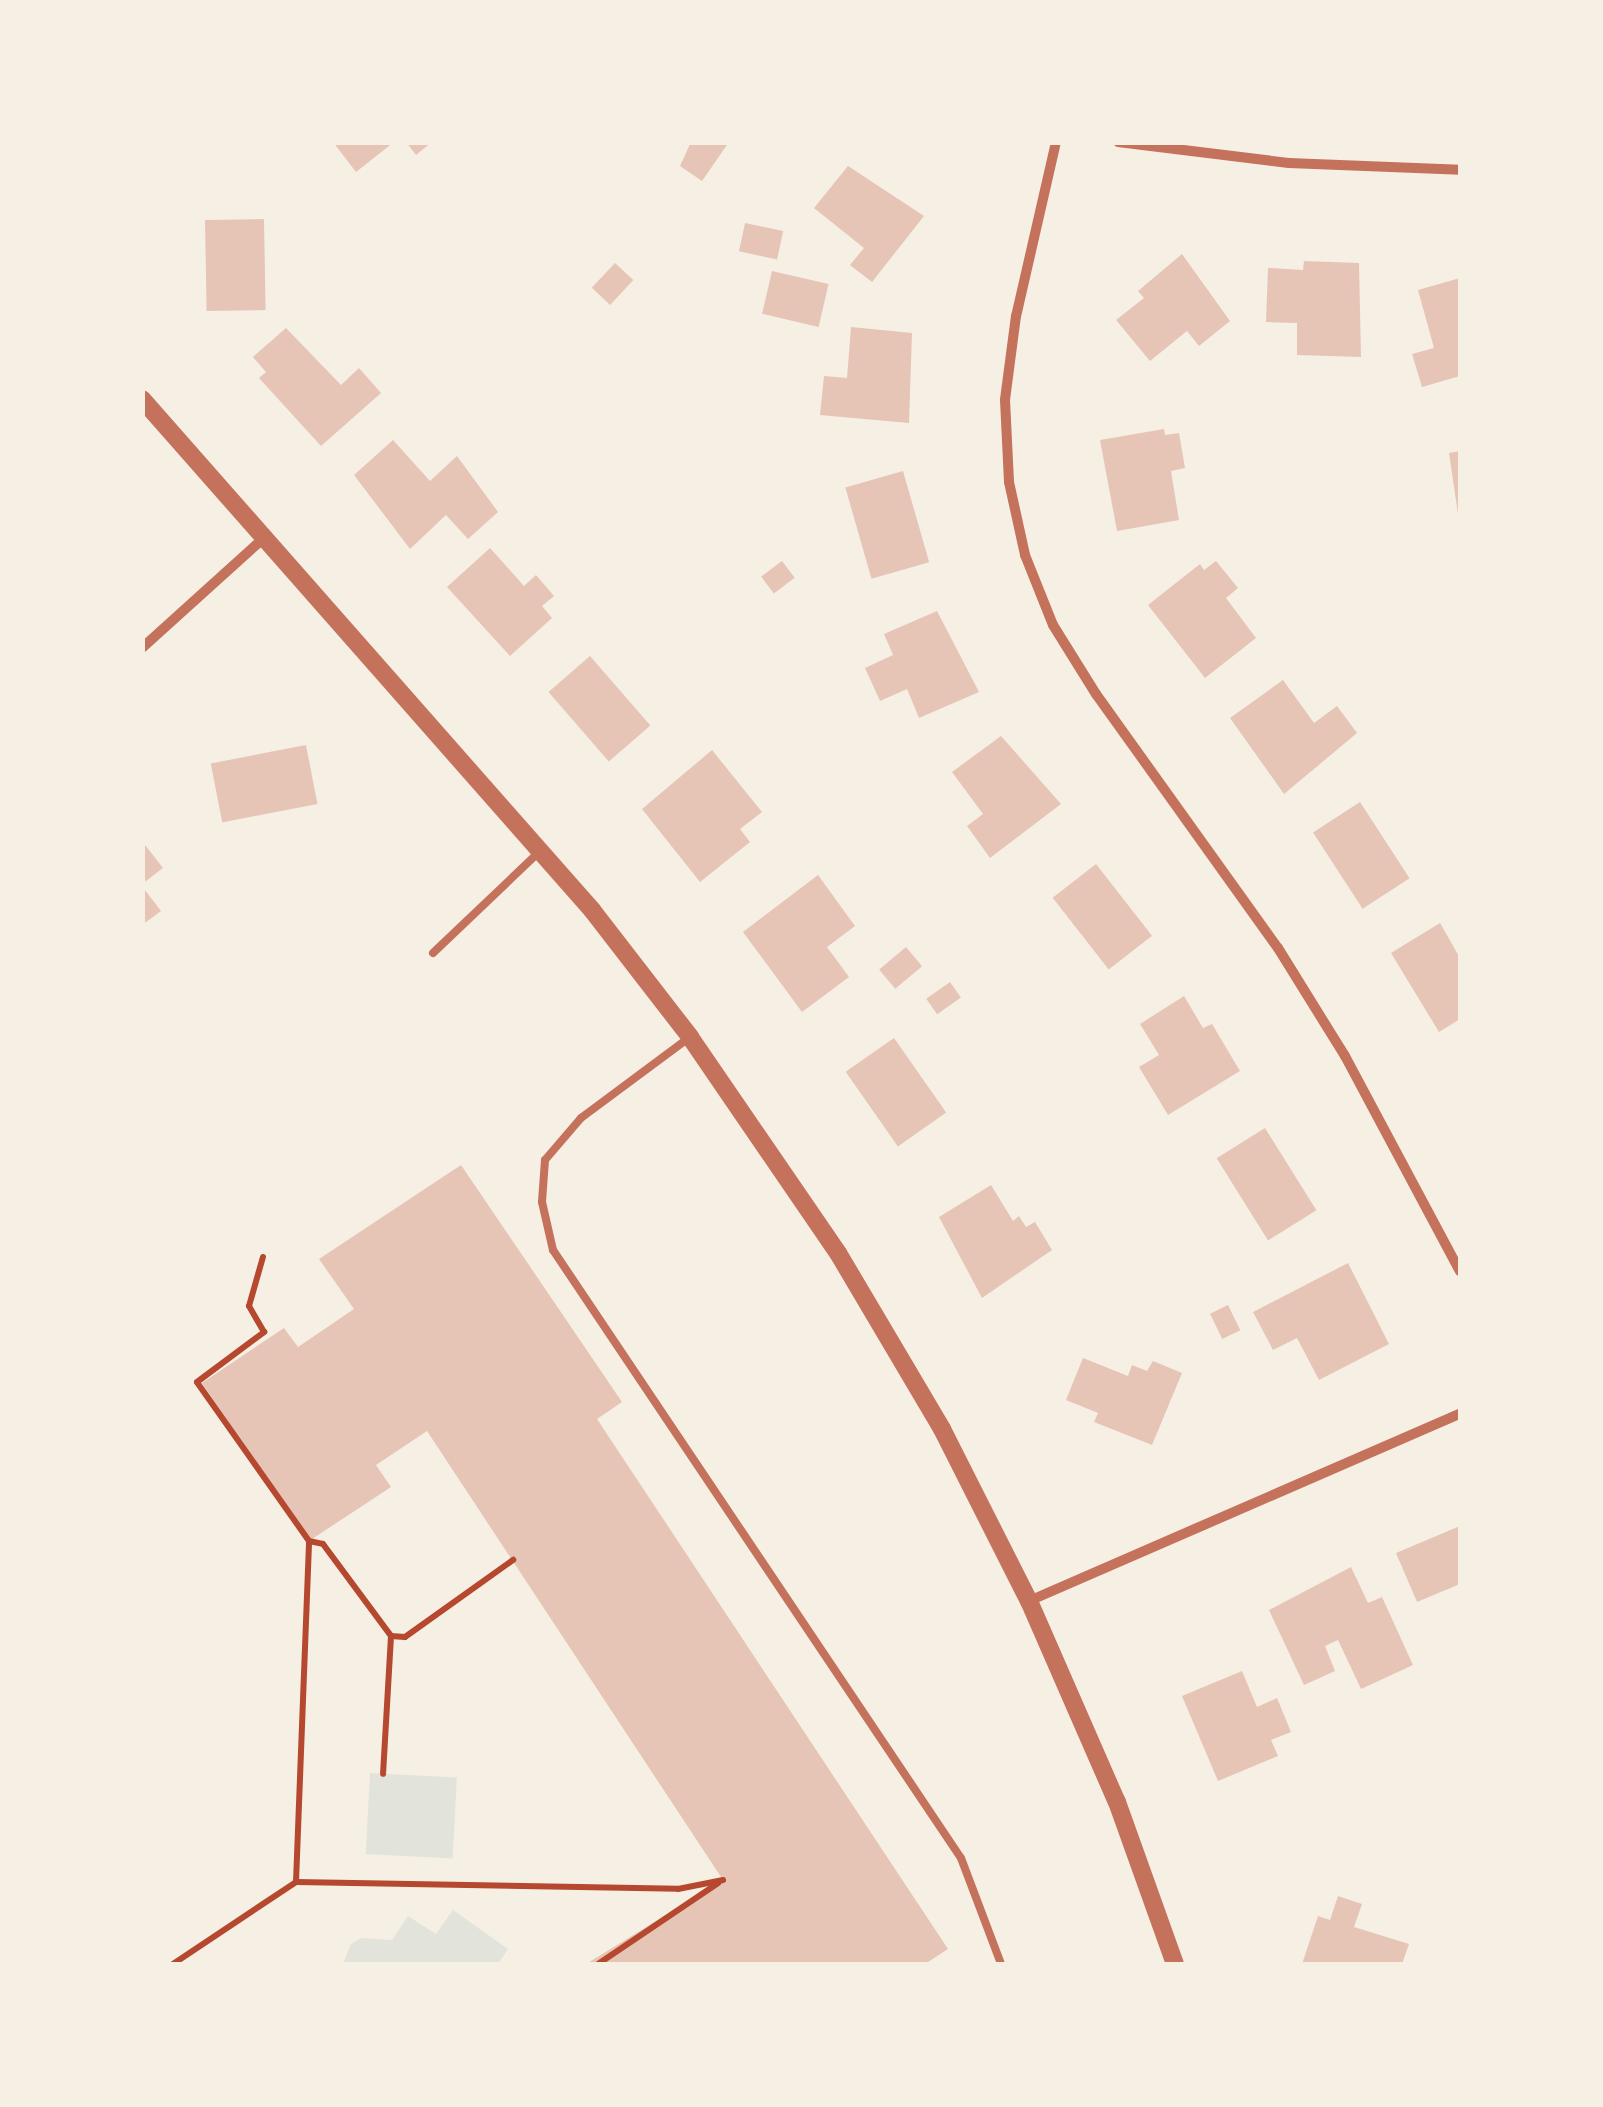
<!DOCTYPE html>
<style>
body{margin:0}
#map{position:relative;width:1603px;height:2107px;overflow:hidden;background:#f6efe4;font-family:Spectral,serif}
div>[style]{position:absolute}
.green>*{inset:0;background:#e2e4dc;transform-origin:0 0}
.building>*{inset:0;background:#e6c5b7;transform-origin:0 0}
.path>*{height:6px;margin:-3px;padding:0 3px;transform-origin:3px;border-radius:3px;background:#b5482f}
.service>*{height:8px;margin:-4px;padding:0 4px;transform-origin:4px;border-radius:4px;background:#c5725c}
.minor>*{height:10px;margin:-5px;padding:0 5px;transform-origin:5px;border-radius:5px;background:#c5725c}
.tertiary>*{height:18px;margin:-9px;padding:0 9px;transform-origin:9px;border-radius:9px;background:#c5725c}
span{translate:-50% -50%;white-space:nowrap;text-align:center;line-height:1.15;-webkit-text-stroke:9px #f6efe4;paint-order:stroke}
.frame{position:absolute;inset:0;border:145px solid #f6efe4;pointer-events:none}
</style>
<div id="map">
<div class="green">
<i style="left:370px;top:1773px;width:87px;height:81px;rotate:3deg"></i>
<i style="clip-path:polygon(453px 1910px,508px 1949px,498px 1964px,343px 1964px,351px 1944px,361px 1938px,392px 1940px,408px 1916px,436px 1934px)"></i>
</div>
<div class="building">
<i style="clip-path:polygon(333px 142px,394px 142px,356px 172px)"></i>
<i style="clip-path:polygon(406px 142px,432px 142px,416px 155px)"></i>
<i style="clip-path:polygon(691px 142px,729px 142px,702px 181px,680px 166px)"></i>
<i style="clip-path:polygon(848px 166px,924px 216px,872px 282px,850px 265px,864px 248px,814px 208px)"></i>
<i style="left:264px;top:219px;width:91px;height:59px;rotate:89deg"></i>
<i style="left:745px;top:223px;width:39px;height:29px;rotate:12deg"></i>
<i style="clip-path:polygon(1182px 254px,1230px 321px,1199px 346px,1187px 331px,1150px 361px,1116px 320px,1144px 298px,1138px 291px)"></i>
<i style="clip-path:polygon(1304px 261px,1359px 263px,1361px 357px,1297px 355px,1297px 323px,1266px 322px,1268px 268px,1303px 270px)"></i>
<i style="left:615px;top:263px;width:25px;height:34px;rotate:43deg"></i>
<i style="left:772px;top:271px;width:58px;height:44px;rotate:13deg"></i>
<i style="clip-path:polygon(1460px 278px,1460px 376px,1422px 387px,1412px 354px,1434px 348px,1418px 290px)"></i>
<i style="clip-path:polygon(851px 327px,912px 333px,909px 423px,820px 415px,824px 376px,847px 378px)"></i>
<i style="clip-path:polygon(286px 328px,341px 385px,359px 368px,381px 393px,321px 446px,259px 378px,266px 372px,253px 357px)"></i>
<i style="clip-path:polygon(1164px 429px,1165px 435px,1179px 433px,1185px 468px,1171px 471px,1179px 520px,1117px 531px,1100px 440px)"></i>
<i style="clip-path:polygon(393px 440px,430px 481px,457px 456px,498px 512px,468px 539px,446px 515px,410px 549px,354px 475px)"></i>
<i style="clip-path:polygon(1460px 451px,1460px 514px,1458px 514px,1449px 453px)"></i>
<i style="left:903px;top:471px;width:95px;height:60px;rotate:74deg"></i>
<i style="clip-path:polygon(490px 548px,524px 586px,536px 575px,554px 596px,542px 606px,552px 618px,510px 656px,447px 587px)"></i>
<i style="left:782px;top:561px;width:21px;height:26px;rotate:53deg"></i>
<i style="clip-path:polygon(1216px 561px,1238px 588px,1226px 598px,1256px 638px,1205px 678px,1148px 605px,1200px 564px,1204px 570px)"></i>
<i style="clip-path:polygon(937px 611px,979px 692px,919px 718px,907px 689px,880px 701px,865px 668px,893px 655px,884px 634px)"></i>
<i style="left:590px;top:656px;width:92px;height:55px;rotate:49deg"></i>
<i style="clip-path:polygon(1283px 680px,1314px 723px,1337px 706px,1357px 733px,1284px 794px,1230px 718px)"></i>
<i style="clip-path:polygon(1001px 736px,1061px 804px,990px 858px,967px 826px,983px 814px,952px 772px)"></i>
<i style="left:306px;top:745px;width:60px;height:97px;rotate:79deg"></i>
<i style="clip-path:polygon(712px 750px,762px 812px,740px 829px,750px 842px,700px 882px,642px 809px)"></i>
<i style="left:1360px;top:802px;width:91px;height:56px;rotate:57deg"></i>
<i style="clip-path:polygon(142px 841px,163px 868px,142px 884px)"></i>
<i style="left:1096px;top:864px;width:91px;height:55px;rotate:52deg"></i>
<i style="clip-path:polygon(818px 875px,855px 926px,827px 947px,849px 977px,802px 1012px,743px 932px)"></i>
<i style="clip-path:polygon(145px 890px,161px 911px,142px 925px,142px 891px)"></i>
<i style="clip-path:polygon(1440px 923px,1460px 958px,1460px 1019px,1439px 1032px,1391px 953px)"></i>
<i style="left:906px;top:947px;width:25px;height:35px;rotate:50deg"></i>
<i style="left:950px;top:982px;width:19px;height:29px;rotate:55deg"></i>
<i style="clip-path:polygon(1184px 996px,1203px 1028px,1212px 1024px,1240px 1071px,1168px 1115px,1139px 1067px,1159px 1055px,1140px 1024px)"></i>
<i style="left:894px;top:1038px;width:91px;height:59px;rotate:55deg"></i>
<i style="left:1265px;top:1128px;width:97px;height:57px;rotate:58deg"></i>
<i style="clip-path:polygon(461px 1165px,622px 1402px,597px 1419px,948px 1949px,925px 1964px,586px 1964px,723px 1880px,427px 1431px,376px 1465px,391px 1487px,309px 1541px,202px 1383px,284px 1328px,298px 1347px,354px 1309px,319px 1259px)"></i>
<i style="clip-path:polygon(991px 1185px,1013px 1221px,1019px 1216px,1026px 1227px,1035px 1222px,1052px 1250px,982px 1298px,939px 1217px)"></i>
<i style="clip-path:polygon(1348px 1263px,1389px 1344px,1319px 1380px,1297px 1338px,1273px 1350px,1253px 1312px)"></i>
<i style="left:1228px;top:1305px;width:28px;height:20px;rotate:64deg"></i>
<i style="clip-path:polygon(1083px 1358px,1128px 1376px,1132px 1365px,1147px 1371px,1153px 1361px,1182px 1373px,1152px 1445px,1094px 1422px,1098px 1413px,1066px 1400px)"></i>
<i style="clip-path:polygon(1460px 1526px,1460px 1584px,1417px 1602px,1396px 1553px)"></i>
<i style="clip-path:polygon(1351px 1567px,1368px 1603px,1382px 1597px,1413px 1665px,1361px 1689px,1338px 1640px,1325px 1646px,1335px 1671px,1304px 1685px,1269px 1610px)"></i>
<i style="clip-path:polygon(1242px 1671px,1257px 1707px,1277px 1698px,1291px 1732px,1271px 1740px,1278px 1756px,1218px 1781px,1182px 1696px)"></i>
<i style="clip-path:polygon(1338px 1896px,1362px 1904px,1354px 1927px,1409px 1944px,1402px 1964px,1302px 1964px,1318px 1916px,1330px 1920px)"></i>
</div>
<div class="path">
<i style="left:309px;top:1541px;width:14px;rotate:12deg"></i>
<i style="left:323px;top:1544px;width:114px;rotate:53.5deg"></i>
<i style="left:391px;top:1636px;width:138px;rotate:93.3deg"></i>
<i style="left:391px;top:1636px;width:14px;rotate:4deg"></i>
<i style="left:405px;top:1637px;width:133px;rotate:-35.5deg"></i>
<i style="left:296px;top:1882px;width:382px;rotate:1deg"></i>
<i style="left:678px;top:1889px;width:46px;rotate:-11.3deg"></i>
<i style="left:173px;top:1964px;width:148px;rotate:-33.7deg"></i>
<i style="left:296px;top:1882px;width:341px;rotate:-87.8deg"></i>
<i style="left:309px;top:1541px;width:194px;rotate:-125.2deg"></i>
<i style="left:197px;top:1382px;width:84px;rotate:-36.7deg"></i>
<i style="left:264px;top:1332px;width:30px;rotate:-120deg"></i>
<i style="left:249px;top:1306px;width:51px;rotate:-74.1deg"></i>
<i style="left:598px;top:1964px;width:145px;rotate:-34deg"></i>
</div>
<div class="service">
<i style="left:433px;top:953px;width:148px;rotate:-43.6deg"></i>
<i style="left:690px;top:1037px;width:136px;rotate:143.4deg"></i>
<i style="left:581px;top:1118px;width:55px;rotate:130.6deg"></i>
<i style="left:545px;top:1160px;width:42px;rotate:94.1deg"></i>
<i style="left:542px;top:1202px;width:49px;rotate:77.1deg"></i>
<i style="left:553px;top:1250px;width:732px;rotate:56.14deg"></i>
<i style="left:961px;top:1858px;width:113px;rotate:69.3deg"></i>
</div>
<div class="minor">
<i style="left:1056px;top:142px;width:179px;rotate:102.9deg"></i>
<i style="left:1016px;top:316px;width:85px;rotate:97.5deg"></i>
<i style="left:1005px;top:400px;width:82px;rotate:87.2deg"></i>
<i style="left:1009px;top:482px;width:75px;rotate:77.6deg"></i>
<i style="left:1025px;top:555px;width:75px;rotate:68.2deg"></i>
<i style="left:1053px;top:625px;width:81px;rotate:58.1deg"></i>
<i style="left:1096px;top:694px;width:312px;rotate:54.4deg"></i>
<i style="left:1278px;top:948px;width:127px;rotate:58.2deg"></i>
<i style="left:1345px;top:1056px;width:244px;rotate:61.9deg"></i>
<i style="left:1118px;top:142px;width:172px;rotate:7deg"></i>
<i style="left:1289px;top:163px;width:171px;rotate:2.3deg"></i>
<i style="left:142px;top:648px;width:166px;rotate:-42.1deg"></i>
<i style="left:1029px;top:1601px;width:470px;rotate:-23.5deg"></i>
</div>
<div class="tertiary">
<i style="left:142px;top:399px;width:681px;rotate:48.63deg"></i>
<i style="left:592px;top:910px;width:160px;rotate:52.3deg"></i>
<i style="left:690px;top:1037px;width:262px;rotate:55.6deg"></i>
<i style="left:838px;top:1253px;width:204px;rotate:59.4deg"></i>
<i style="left:942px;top:1429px;width:193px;rotate:63.2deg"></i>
<i style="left:1029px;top:1601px;width:219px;rotate:66.4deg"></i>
<i style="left:1117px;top:1802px;width:172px;rotate:70.3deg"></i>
</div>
<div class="frame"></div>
</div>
